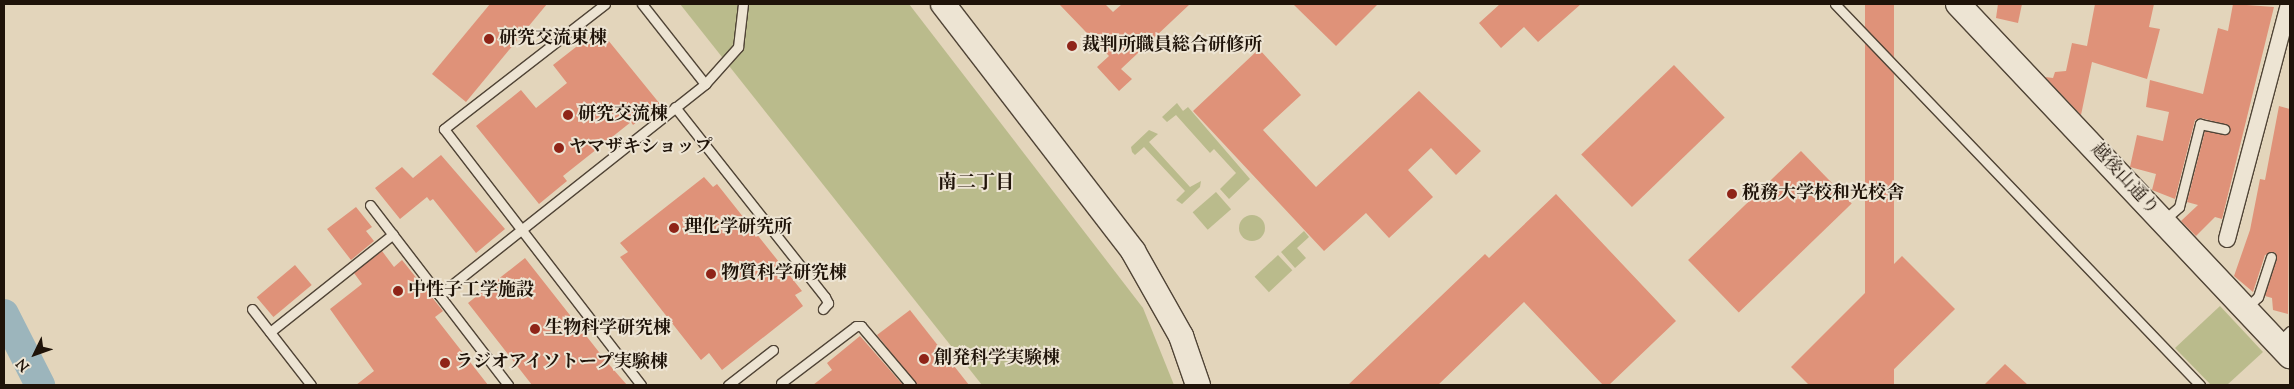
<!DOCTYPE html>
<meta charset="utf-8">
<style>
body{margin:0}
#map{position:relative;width:2294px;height:389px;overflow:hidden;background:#e3d5bb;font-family:"Sorts Mill Goudy","Noto Serif JP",serif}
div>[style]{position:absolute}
.green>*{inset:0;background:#babb8c;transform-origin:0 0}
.round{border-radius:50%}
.river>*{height:30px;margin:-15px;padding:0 15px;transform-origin:15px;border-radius:15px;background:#9cb5bc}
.building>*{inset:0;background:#df9279;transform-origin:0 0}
.roads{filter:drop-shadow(1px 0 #504436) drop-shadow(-1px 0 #504436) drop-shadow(0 1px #504436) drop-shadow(0 -1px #504436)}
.lane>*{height:9px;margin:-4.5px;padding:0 4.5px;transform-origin:4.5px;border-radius:4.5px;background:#ede4d3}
.street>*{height:16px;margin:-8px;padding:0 8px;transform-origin:8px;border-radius:8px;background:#ede4d3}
.secondary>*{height:24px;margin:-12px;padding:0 12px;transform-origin:12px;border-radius:12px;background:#ede4d3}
.dots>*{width:14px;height:14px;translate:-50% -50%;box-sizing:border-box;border:2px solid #ede4d3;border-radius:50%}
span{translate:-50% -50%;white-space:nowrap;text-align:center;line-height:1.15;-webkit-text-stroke:4px #ede4d3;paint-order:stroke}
.poi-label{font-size:18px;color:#1f1309;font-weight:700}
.left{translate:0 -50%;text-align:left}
.street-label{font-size:18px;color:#1f1309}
.neighbourhood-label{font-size:19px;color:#1f1309;font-weight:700}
.frame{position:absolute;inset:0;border:5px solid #1f1309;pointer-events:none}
.north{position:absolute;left:10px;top:329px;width:50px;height:50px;-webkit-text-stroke:4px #ede4d3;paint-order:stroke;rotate:228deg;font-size:14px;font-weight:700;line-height:20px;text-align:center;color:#1f1309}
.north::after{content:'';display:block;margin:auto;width:18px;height:22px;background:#1f1309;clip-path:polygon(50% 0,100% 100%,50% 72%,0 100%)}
</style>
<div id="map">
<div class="green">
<i style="clip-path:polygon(680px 4px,909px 4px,1143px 308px,1174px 385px,982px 385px)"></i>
<i style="clip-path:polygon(1177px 103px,1183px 111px,1188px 107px,1250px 179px,1229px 199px,1220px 189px,1236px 173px,1214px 149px,1210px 153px,1176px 115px,1167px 122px,1162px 117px)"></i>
<i style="clip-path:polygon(1149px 130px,1158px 134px,1149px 142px,1190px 187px,1201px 181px,1200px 187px,1182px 204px,1176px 200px,1185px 191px,1144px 147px,1135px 155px,1132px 152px,1131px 147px)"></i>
<i style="left:1216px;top:192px;width:23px;height:31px;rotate:49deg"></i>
<i class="round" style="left:1239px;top:215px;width:26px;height:26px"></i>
<i style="clip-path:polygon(1304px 231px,1309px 237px,1297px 248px,1306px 258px,1295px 268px,1281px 252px)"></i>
<i style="left:1278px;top:255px;width:21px;height:32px;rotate:47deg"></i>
<i style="clip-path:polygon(2220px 306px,2263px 352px,2227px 385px,2211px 385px,2175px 348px)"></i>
</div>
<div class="river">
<i style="left:4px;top:314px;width:80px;rotate:63.1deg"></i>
</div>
<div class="building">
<i style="clip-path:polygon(490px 4px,547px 4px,466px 102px,432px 74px)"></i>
<i style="clip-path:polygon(1059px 4px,1105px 4px,1113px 12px,1122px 4px,1190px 4px,1121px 69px,1132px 79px,1119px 91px,1097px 67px,1109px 56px)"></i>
<i style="clip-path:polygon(1293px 4px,1378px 4px,1336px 46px)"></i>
<i style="clip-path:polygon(1500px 4px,1581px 4px,1538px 42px,1524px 27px,1501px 48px,1479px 23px)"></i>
<i style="left:1865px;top:4px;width:29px;height:460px"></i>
<i style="clip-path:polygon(1998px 4px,2022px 4px,2018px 23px,1996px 18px)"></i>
<i style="clip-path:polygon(2095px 4px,2154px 4px,2149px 27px,2160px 29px,2147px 79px,2092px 62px,2081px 115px,2045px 77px,2053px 78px,2055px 72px,2066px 71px,2072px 43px,2087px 46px)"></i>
<i style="clip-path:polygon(2233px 4px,2274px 7px,2222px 219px,2215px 217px,2196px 236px,2181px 221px,2198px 205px,2187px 202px,2205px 131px,2225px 135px,2230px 131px,2228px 125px,2201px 118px,2195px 120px,2175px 199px,2152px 190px,2156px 174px,2130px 167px,2137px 135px,2163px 141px,2169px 112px,2146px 107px,2150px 80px,2203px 94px,2218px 28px,2228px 31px)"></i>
<i style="clip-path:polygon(599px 29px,660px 104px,633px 125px,631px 122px,563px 176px,567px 181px,539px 204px,476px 126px,521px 90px,536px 108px,567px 83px,553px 65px)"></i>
<i style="clip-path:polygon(1259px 49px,1301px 95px,1263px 130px,1316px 187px,1419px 91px,1481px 151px,1456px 175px,1431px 148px,1408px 170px,1433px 197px,1389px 238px,1366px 213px,1324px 251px,1193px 111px)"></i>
<i style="left:1674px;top:65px;width:73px;height:129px;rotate:46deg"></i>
<i style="clip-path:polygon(2279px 106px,2290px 109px,2288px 314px,2273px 310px,2272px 298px,2265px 296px,2277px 259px,2275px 252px,2265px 255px,2253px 292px,2234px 276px,2250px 230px,2260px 179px,2265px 180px)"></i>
<i style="left:1801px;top:151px;width:73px;height:157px;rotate:46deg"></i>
<i style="clip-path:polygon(441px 155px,505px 229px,476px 253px,433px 199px,430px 201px,427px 197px,400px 219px,375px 188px,402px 167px,413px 178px)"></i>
<i style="clip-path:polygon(704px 177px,713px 187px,717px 184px,802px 291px,795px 295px,803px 306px,722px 370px,709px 353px,701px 360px,620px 257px,628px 252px,620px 243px)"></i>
<i style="clip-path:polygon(1556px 194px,1676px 321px,1609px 385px,1603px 385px,1524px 302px,1438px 385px,1348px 385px,1485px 254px,1489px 258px)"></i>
<i style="clip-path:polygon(356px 207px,372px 227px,366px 231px,374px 241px,351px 260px,327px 229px)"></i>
<i style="clip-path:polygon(382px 251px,394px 267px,402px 260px,443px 311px,435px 317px,488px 385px,356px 385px,374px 371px,330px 309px,362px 284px,354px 273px)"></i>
<i style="clip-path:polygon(1902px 256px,1955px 309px,1878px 385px,1809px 385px,1791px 367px)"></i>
<i style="clip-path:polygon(525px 258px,606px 361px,627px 385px,532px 385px,468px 303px)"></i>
<i style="left:295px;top:265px;width:26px;height:50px;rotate:50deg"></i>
<i style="clip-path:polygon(910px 310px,969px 385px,917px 385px,877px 335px)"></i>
<i style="clip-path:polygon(860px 336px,903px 385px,813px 385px,832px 370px,827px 363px)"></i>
<i style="clip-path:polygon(2005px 364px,2028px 385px,1984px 385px)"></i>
</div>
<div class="roads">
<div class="lane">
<i style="left:605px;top:4px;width:204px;rotate:142.2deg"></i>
<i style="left:444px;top:129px;width:323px;rotate:52.4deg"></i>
<i style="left:1835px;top:4px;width:528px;rotate:46.23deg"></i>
<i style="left:705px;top:84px;width:50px;rotate:-48.3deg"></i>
<i style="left:738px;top:47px;width:43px;rotate:-83.4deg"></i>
<i style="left:675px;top:107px;width:242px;rotate:51.7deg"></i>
<i style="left:825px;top:297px;width:7px;rotate:63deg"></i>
<i style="left:828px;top:303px;width:8px;rotate:130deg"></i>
<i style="left:370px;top:205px;width:227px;rotate:52.5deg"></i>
<i style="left:2164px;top:220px;width:20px;rotate:-41deg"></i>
<i style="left:2179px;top:207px;width:86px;rotate:-75.8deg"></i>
<i style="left:2200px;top:124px;width:25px;rotate:12deg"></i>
<i style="left:439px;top:295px;width:340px;rotate:-38.4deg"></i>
<i style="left:705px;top:84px;width:102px;rotate:-128.2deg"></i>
<i style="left:2246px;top:308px;width:16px;rotate:-43deg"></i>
<i style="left:2258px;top:297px;width:42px;rotate:-72deg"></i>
<i style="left:252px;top:309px;width:96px;rotate:52.2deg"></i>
<i style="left:270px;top:332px;width:157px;rotate:-38.5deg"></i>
<i style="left:2278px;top:343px;width:17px;rotate:-45deg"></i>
<i style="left:781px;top:383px;width:94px;rotate:-37.2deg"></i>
<i style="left:856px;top:326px;width:5px"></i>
<i style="left:861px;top:326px;width:77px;rotate:49.7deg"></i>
<i style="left:728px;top:385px;width:57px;rotate:-37.9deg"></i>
</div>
<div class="street">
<i style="left:2227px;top:239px;width:243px;rotate:-75.2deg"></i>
</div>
<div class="secondary">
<i style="left:943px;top:4px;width:312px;rotate:52.4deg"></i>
<i style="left:1133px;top:251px;width:98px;rotate:60.5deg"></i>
<i style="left:1181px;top:336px;width:52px;rotate:70.9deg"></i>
<i style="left:1958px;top:4px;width:484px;rotate:46.7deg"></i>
</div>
</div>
<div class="dots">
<i style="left:489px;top:39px;background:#8f2418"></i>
<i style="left:1072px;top:46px;background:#8f2418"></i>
<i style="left:568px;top:115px;background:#8f2418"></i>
<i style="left:559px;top:148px;background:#8f2418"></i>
<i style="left:1732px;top:194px;background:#8f2418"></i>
<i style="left:674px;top:228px;background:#8f2418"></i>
<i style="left:711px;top:274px;background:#8f2418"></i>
<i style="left:398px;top:291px;background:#8f2418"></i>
<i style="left:535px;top:329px;background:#8f2418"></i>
<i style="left:924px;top:359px;background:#8f2418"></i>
<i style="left:445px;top:363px;background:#8f2418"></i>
</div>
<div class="poi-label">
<span class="left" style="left:499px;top:39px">研究交流東棟</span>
<span class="left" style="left:1082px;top:46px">裁判所職員総合研修所</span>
<span class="left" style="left:578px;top:115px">研究交流棟</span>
<span class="left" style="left:569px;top:148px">ヤマザキショップ</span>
<span class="left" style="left:1742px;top:194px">税務大学校和光校舎</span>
<span class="left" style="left:684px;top:228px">理化学研究所</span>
<span class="left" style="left:721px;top:274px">物質科学研究棟</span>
<span class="left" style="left:408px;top:291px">中性子工学施設</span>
<span class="left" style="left:545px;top:329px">生物科学研究棟</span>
<span class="left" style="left:934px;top:359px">創発科学実験棟</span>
<span class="left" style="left:455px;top:363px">ラジオアイソトープ実験棟</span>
</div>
<div class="street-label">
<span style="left:2124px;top:180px;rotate:47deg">越後山通り</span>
</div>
<div class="neighbourhood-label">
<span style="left:976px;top:184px">南二丁目</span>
</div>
<div class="frame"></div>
<div class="north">N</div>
</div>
